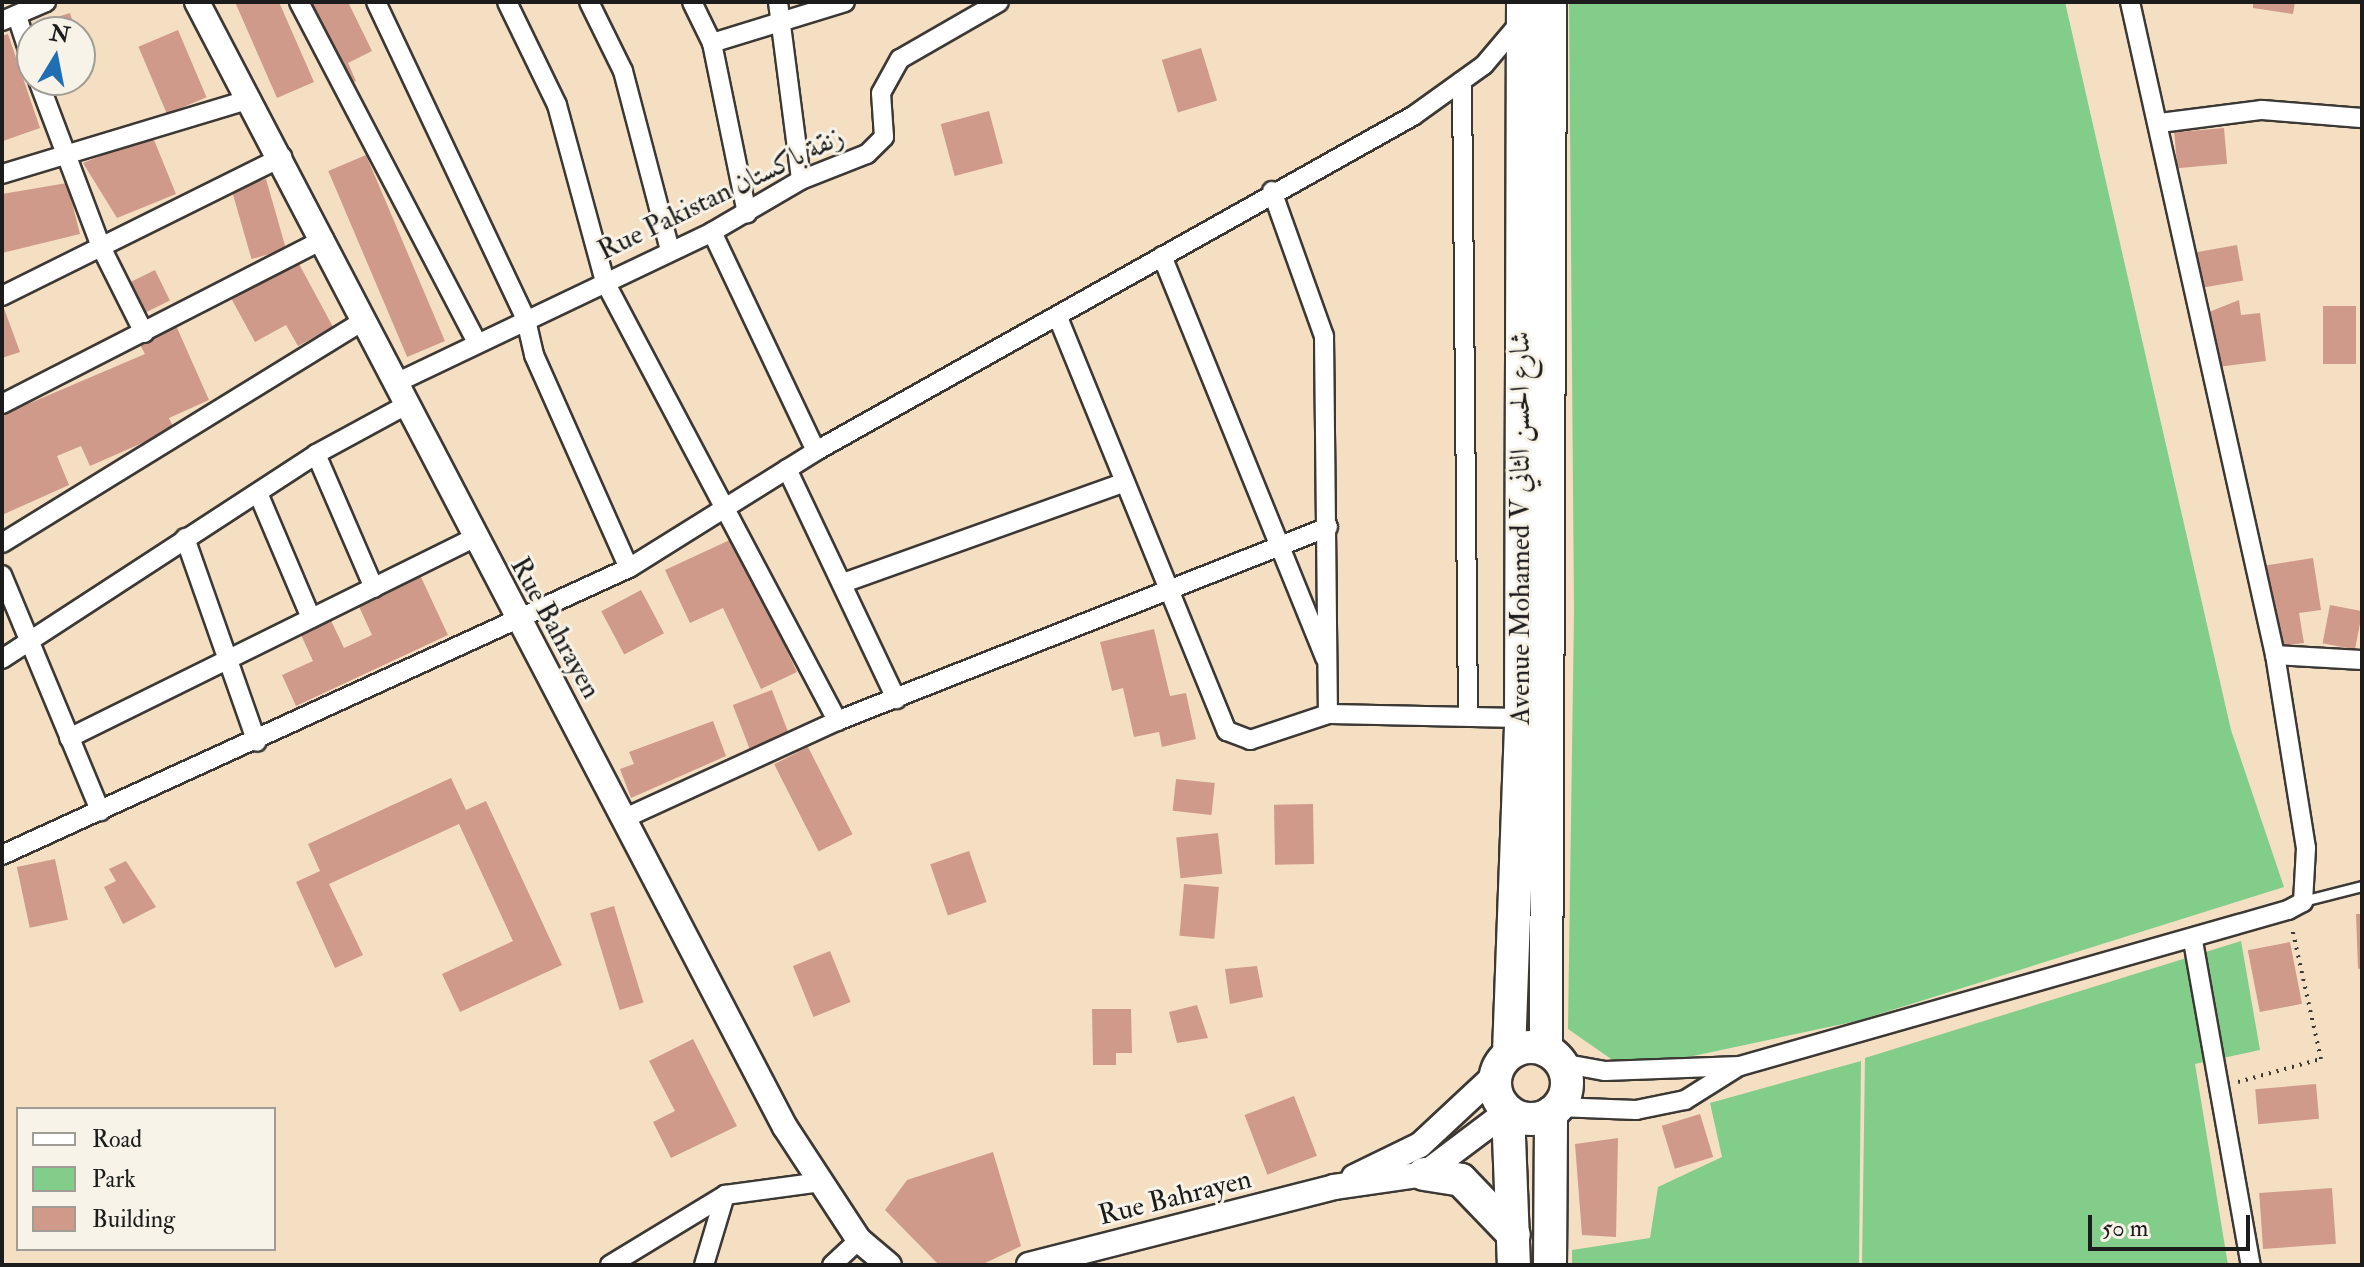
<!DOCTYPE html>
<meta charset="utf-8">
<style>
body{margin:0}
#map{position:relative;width:2364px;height:1267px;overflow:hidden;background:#f4dfc3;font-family:"IM FELL Double Pica",Amiri,serif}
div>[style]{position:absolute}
.green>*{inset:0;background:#82cd8a}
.building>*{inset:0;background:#d09a8b;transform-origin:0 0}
.path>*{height:4px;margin-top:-2px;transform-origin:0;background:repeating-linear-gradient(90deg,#3c3935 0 2px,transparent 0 8px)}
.roads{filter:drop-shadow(2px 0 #3c3935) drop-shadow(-2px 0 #3c3935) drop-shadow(0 2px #3c3935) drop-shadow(0 -2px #3c3935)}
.lane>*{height:9px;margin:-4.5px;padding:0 4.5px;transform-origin:4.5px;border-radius:4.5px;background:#fff}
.street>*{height:18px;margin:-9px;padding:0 9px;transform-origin:9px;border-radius:9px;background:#fff}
.secondary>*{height:24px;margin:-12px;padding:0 12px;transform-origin:12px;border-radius:12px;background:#fff}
.highway>*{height:32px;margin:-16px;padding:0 16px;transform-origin:16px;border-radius:16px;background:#fff}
.highway>.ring{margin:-16px;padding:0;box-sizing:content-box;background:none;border:32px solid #fff;border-radius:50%}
span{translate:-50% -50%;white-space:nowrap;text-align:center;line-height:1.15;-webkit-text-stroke:6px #f7f3e8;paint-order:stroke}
.street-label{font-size:28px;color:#1c1c1c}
.frame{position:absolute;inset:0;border:4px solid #1c1c1c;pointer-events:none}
.legend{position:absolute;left:16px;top:1107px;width:260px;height:144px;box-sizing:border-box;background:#f7f3e8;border:2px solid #9f9d96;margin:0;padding:10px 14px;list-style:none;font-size:24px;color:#1c1c1c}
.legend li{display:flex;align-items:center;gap:16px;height:40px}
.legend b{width:40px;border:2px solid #9f9d96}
.north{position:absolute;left:16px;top:16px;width:80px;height:80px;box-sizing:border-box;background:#f7f3e8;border:2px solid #9f9d96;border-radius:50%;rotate:10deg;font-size:22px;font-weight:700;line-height:32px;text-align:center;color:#1c1c1c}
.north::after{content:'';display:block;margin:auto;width:28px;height:36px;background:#1f6fb2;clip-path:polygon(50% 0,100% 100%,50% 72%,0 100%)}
.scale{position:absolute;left:2088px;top:1215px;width:162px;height:36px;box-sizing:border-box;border:4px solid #1c1c1c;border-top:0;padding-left:10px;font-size:24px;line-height:28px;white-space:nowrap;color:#1c1c1c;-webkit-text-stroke:6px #f7f3e8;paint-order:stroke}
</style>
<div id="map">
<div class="green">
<i style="clip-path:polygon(1569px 2px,2065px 2px,2231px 730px,2284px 887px,1857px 1021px,1627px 1070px,1568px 1029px,1574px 611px)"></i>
<i style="clip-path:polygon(2241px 941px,2260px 1050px,2195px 1064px,2228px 1265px,1862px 1265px,1865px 1058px)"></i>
<i style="clip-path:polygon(1861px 1061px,1859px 1265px,1572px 1265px,1572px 1250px,1650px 1238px,1658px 1187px,1722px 1157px,1710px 1103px)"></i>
</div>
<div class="building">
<i style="clip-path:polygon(235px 2px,279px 2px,314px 82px,277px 98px)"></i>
<i style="clip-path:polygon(309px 2px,348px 2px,372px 51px,348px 63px,356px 81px,349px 84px)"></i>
<i style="clip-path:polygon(2253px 2px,2295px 2px,2293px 14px,2253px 8px)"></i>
<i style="clip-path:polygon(70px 13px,76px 32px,33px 32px,31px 25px)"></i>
<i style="left:178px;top:30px;width:73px;height:43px;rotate:67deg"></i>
<i style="clip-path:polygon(8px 34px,40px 128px,3px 141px,2px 36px)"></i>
<i style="clip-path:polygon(80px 44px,91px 75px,80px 78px)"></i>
<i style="left:1201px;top:48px;width:55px;height:41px;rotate:73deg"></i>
<i style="left:989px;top:111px;width:54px;height:50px;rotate:75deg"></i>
<i style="left:2224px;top:128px;width:36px;height:50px;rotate:85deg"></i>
<i style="clip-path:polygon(152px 135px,176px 194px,117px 218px,83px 163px)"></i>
<i style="left:366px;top:155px;width:202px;height:41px;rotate:67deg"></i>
<i style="left:266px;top:179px;width:73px;height:36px;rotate:74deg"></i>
<i style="clip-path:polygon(67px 183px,80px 234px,2px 253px,2px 194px)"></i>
<i style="left:2237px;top:245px;width:36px;height:43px;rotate:80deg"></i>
<i style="clip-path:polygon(298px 262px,333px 327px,298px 346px,286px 325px,255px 342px,231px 298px)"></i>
<i style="left:155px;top:270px;width:34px;height:30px;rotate:64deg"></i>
<i style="clip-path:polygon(2239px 300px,2241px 315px,2260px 313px,2266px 361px,2217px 367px,2209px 312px)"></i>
<i style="clip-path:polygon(2px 303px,20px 352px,2px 358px)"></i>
<i style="left:2323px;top:306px;width:33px;height:58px"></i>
<i style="clip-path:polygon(174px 321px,209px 400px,169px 418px,174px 429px,90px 466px,81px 446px,57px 456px,69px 485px,2px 515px,2px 415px,145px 354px,138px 341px)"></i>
<i style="clip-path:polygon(734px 538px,797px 672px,761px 689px,723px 608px,690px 623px,665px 570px)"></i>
<i style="clip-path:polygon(2313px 558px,2321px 610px,2299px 613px,2304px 643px,2275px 647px,2262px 566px)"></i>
<i style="clip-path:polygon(420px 575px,448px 635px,296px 706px,282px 675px,313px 661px,297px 626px,327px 612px,344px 648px,372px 635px,356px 600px)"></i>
<i style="left:641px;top:590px;width:49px;height:45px;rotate:62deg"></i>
<i style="left:2330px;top:605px;width:33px;height:39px;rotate:11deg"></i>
<i style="clip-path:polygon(1154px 629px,1170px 696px,1186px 693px,1196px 739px,1162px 747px,1159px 732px,1134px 737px,1123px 688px,1112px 691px,1100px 642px)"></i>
<i style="left:772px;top:690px;width:49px;height:42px;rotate:69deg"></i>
<i style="clip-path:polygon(713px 721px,726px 756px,631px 798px,620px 769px,634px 764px,629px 752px)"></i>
<i style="left:808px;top:747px;width:98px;height:38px;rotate:63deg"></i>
<i style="clip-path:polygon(451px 778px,466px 810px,486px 801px,562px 965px,460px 1012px,442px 974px,513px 941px,459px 824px,329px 884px,363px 955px,335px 968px,296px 882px,320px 871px,308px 844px)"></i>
<i style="left:1176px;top:779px;width:39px;height:32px;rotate:6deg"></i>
<i style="left:1313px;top:804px;width:60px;height:39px;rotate:89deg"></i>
<i style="left:1218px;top:833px;width:41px;height:42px;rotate:84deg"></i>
<i style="left:969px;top:851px;width:54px;height:41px;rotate:71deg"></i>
<i style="left:55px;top:859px;width:62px;height:39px;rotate:78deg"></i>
<i style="clip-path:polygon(126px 861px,156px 907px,123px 924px,104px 887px,116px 881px,109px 869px)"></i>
<i style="left:1184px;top:884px;width:35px;height:52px;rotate:5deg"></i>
<i style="left:614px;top:906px;width:101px;height:25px;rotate:73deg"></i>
<i style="clip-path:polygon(2356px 914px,2362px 914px,2362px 968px,2358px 969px)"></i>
<i style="left:2290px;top:942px;width:63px;height:43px;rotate:79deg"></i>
<i style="left:830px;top:951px;width:55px;height:40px;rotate:68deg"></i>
<i style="clip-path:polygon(1257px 966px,1263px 997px,1230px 1004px,1225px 969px)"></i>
<i style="clip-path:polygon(1197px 1005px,1208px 1038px,1177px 1043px,1169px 1012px)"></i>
<i style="clip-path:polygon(1092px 1009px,1131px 1009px,1132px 1053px,1116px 1053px,1116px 1065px,1093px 1065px)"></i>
<i style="clip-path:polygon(693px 1039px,737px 1126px,671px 1158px,653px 1122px,675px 1111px,649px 1061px)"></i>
<i style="left:2316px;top:1084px;width:35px;height:61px;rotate:85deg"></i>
<i style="left:1294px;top:1096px;width:64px;height:53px;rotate:69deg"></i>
<i style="left:1700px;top:1114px;width:45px;height:40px;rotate:73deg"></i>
<i style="clip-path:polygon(1618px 1138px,1616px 1237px,1582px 1235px,1575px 1144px)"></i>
<i style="clip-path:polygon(993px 1152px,1021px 1246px,981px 1265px,939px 1265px,885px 1210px,907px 1180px)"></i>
<i style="left:2332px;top:1188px;width:56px;height:73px;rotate:86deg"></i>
</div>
<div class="path">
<i style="left:2238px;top:1082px;width:86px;rotate:-15.5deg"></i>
<i style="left:2321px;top:1059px;width:134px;rotate:-102.5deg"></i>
</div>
<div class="roads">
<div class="lane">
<i style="left:2303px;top:901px;width:61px;rotate:-14.3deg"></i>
</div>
<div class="street">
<i style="left:299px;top:2px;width:384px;rotate:62.4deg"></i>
<i style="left:376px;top:2px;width:352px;rotate:64.7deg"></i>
<i style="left:526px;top:320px;width:36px;rotate:77deg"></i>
<i style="left:534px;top:355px;width:233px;rotate:66deg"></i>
<i style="left:507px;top:2px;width:114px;rotate:64.1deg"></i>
<i style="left:557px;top:105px;width:183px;rotate:74.8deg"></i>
<i style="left:605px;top:282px;width:497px;rotate:62.1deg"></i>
<i style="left:589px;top:2px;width:77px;rotate:63.8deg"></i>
<i style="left:623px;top:71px;width:185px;rotate:75.3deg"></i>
<i style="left:692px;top:2px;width:46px;rotate:64deg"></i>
<i style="left:712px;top:43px;width:174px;rotate:78.4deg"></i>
<i style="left:778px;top:2px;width:179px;rotate:82.6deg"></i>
<i style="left:2130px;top:2px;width:669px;rotate:77.48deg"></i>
<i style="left:2275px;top:655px;width:87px;rotate:3.3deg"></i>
<i style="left:17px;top:16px;width:48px;rotate:71.9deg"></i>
<i style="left:2px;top:21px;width:48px;rotate:-23.4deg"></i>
<i style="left:712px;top:43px;width:139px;rotate:-17.1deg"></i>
<i style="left:38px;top:80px;width:181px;rotate:69.3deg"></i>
<i style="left:102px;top:249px;width:94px;rotate:63.4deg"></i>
<i style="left:1462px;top:81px;width:635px;rotate:89.46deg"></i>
<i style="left:2160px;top:123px;width:103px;rotate:-7.3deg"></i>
<i style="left:2262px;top:110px;width:100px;rotate:4.6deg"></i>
<i style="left:2px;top:174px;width:260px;rotate:-16.8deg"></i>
<i style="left:1272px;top:191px;width:154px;rotate:70.3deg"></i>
<i style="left:1324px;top:336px;width:378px;rotate:89.4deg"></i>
<i style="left:712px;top:232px;width:242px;rotate:64.6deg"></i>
<i style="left:1162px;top:256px;width:434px;rotate:67.9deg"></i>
<i style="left:2px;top:296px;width:313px;rotate:-26.4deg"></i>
<i style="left:1059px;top:320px;width:444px;rotate:67.8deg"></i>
<i style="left:1227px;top:731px;width:25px;rotate:21deg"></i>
<i style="left:1250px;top:740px;width:82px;rotate:-18.4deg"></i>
<i style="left:1328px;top:714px;width:193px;rotate:1.2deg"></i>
<i style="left:398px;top:382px;width:348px;rotate:-25.5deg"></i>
<i style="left:712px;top:232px;width:103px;rotate:-30.3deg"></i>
<i style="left:801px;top:180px;width:71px;rotate:-21.5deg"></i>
<i style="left:867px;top:154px;width:24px;rotate:-45deg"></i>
<i style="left:884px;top:137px;width:44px;rotate:-93.9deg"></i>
<i style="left:881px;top:93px;width:39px;rotate:-61deg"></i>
<i style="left:900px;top:59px;width:114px;rotate:-29.9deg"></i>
<i style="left:2px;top:404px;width:362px;rotate:-27.1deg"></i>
<i style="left:316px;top:454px;width:146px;rotate:66.6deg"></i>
<i style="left:787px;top:469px;width:255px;rotate:64.6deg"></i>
<i style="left:258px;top:493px;width:136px;rotate:67deg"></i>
<i style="left:185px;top:538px;width:216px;rotate:70.6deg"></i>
<i style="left:2px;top:543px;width:426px;rotate:-31.6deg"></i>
<i style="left:2px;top:575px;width:256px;rotate:67.4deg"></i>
<i style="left:846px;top:582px;width:296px;rotate:-19.7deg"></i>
<i style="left:2px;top:659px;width:375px;rotate:-33.1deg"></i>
<i style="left:316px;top:454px;width:105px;rotate:-28.5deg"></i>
<i style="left:69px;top:738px;width:449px;rotate:-26.3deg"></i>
<i style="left:623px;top:819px;width:235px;rotate:-24.6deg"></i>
<i style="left:837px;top:721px;width:528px;rotate:-21.56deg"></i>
<i style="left:2px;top:855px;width:690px;rotate:-24.6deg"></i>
<i style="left:629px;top:568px;width:221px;rotate:-32deg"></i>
<i style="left:816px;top:451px;width:685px;rotate:-29.3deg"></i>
<i style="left:1413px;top:116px;width:87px;rotate:-35.7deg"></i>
<i style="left:1484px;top:65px;width:59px;rotate:-49.8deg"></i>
<i style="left:2193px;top:941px;width:329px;rotate:79.9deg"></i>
<i style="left:1561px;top:1063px;width:45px;rotate:10.3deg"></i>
<i style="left:1605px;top:1071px;width:135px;rotate:-2.1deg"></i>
<i style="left:1740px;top:1066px;width:570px;rotate:-15.89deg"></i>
<i style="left:2288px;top:910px;width:17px;rotate:-28deg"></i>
<i style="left:2303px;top:902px;width:54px;rotate:-86.8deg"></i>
<i style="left:2306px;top:848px;width:195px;rotate:-99.1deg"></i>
<i style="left:1557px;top:1107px;width:79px;rotate:2.2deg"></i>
<i style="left:1636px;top:1110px;width:50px;rotate:-11.5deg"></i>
<i style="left:1685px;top:1100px;width:60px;rotate:-32.1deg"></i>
<i style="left:610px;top:1265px;width:135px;rotate:-31.3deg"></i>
<i style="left:725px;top:1195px;width:97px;rotate:-7.7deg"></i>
<i style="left:704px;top:1265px;width:73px;rotate:-73.3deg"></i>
<i style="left:832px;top:1265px;width:37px;rotate:-43deg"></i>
</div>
<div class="secondary">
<i style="left:197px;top:2px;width:1269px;rotate:62.41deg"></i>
<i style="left:785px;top:1127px;width:135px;rotate:56.8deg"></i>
<i style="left:859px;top:1240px;width:39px;rotate:40deg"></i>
<i style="left:1354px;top:1177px;width:73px;rotate:-25.9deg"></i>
<i style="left:1420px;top:1145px;width:103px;rotate:-43deg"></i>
<i style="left:1029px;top:1265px;width:315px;rotate:-14.3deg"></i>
<i style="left:1334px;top:1187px;width:91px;rotate:-8.2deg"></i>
<i style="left:1424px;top:1174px;width:105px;rotate:-36.9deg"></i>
</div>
<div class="highway">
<i class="ring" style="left:1495px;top:1047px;width:40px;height:40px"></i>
<i style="left:1546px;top:1050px;width:1048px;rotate:-89.78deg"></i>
<i style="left:1509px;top:1053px;width:335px;rotate:-87.9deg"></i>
<i style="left:1521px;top:718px;width:716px;rotate:-89.84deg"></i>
<i style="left:1508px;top:1111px;width:154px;rotate:87.8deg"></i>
<i style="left:1424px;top:1174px;width:37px;rotate:9deg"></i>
<i style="left:1461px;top:1180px;width:76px;rotate:46.1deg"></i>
<i style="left:1550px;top:1265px;width:152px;rotate:-89.6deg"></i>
</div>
</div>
<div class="street-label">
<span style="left:721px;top:194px;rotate:-26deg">Rue Pakistan زنقة باكستان</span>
<span style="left:1521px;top:528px;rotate:-90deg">Avenue Mohamed V شارع الحسن الثاني</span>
<span style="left:555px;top:628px;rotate:61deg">Rue Bahrayen</span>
<span style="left:1175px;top:1198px;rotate:-14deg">Rue Bahrayen</span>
</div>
<div class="frame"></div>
<ul class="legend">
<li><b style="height:10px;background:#fff"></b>Road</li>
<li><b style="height:22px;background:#82cd8a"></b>Park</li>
<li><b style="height:22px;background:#d09a8b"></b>Building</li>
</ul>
<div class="north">N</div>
<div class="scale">50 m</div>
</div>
